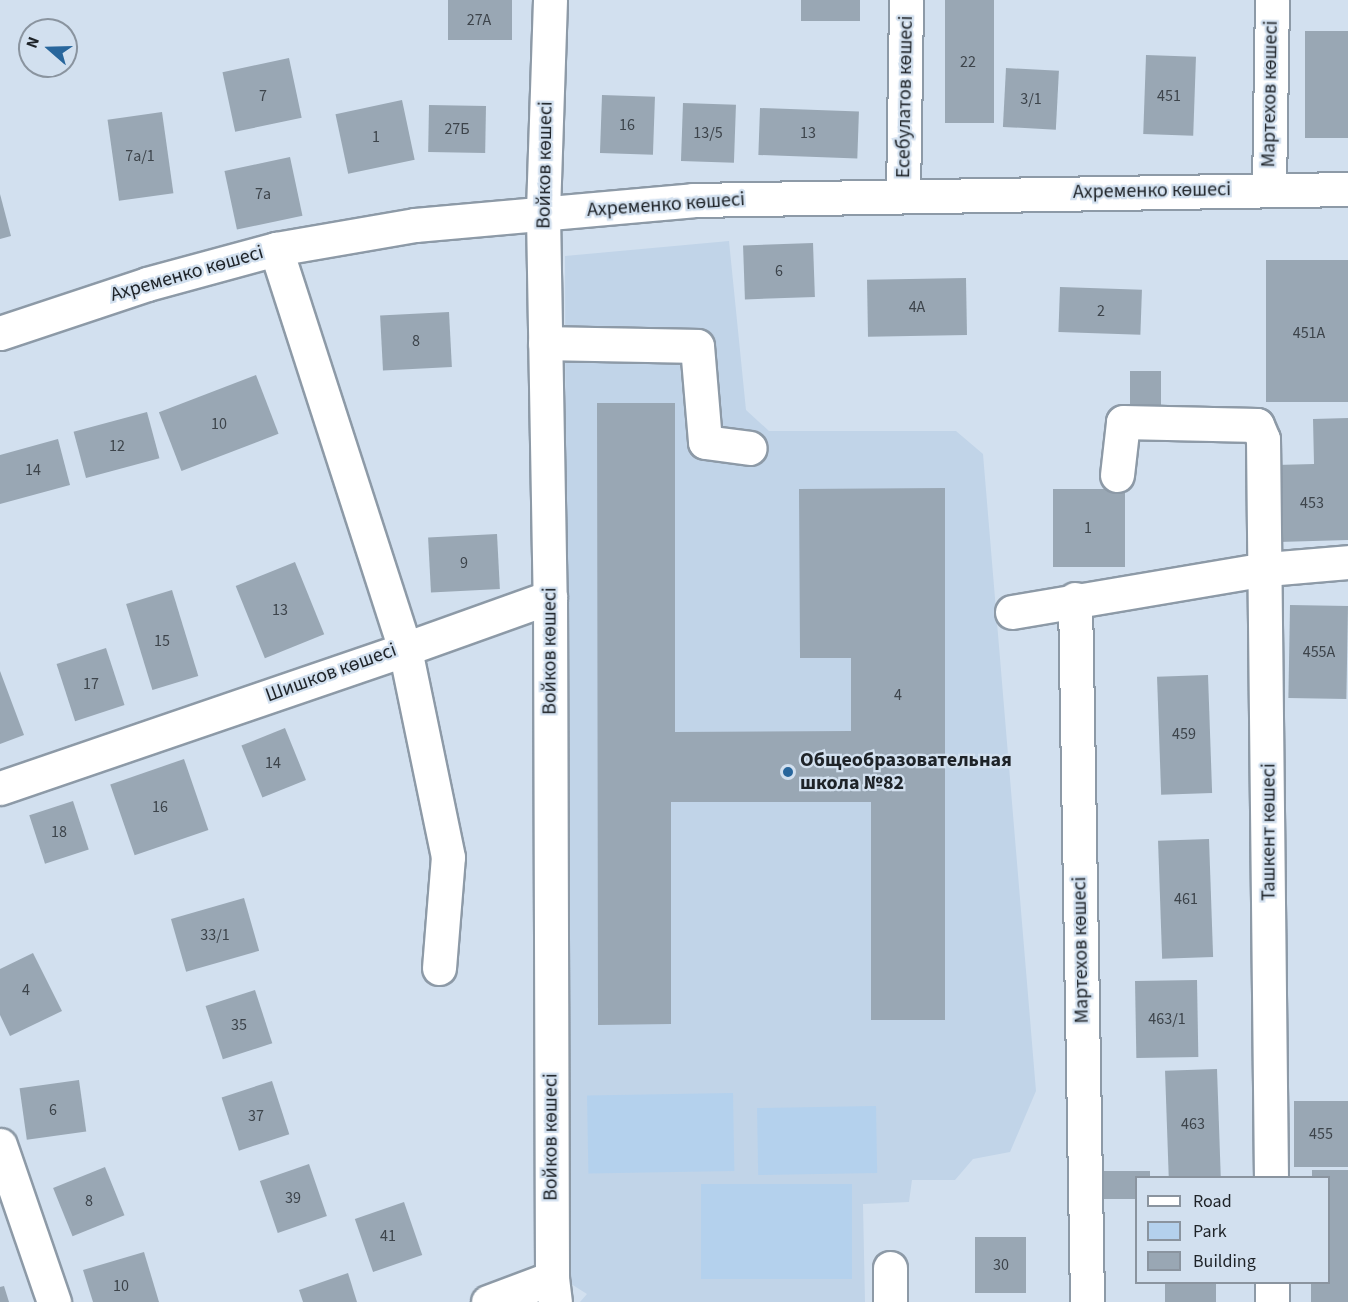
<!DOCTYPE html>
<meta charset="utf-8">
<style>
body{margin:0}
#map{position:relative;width:1348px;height:1302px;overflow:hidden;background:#d2e0ef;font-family:"Source Sans 3",sans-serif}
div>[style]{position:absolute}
.built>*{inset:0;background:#c1d4e8}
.green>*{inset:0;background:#b4d1ed;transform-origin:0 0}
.building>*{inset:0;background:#99a7b4;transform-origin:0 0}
.roads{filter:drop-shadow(2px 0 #8d9aa7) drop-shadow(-2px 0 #8d9aa7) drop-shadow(0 2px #8d9aa7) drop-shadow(0 -2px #8d9aa7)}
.minor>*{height:33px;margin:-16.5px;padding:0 16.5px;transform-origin:16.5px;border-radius:16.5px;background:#fff}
.dots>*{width:16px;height:16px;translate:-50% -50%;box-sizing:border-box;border:3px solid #d2e0ef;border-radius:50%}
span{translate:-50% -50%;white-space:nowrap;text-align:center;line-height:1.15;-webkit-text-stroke:4.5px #d2e0ef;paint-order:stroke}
.number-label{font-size:16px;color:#3d444b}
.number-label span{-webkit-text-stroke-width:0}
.street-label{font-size:20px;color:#1e2328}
.poi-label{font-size:20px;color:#1e2328;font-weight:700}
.left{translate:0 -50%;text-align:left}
.legend{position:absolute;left:1135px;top:1176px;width:195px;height:108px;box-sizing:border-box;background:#d2e0ef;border:2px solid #8a949f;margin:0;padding:8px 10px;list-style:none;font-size:18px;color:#1e2328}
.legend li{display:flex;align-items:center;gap:12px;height:30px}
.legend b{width:30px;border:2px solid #8a949f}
.north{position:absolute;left:18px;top:18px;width:60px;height:60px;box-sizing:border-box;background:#d2e0ef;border:2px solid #8a949f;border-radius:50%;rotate:290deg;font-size:16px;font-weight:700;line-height:24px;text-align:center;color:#1e2328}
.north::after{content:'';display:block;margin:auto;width:21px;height:27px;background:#28669c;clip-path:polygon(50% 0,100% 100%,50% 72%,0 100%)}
</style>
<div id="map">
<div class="built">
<i style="clip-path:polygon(729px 241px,746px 410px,769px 431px,956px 431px,983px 454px,1036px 1091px,1010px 1152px,973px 1159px,955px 1180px,912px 1180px,909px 1202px,863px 1204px,865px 1302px,580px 1302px,587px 1294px,568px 1282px,565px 256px)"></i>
</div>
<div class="green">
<i style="left:733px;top:1093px;width:78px;height:146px;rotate:89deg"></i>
<i style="left:876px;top:1106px;width:67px;height:119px;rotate:89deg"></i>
<i style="left:852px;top:1184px;width:95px;height:151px;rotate:90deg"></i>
</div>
<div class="building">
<i style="left:448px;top:0;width:64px;height:40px"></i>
<i style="left:801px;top:0;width:59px;height:21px"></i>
<i style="left:945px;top:0;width:49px;height:123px"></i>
<i style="left:1348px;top:31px;width:107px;height:43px;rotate:90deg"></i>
<i style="left:1146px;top:55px;width:50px;height:79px;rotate:2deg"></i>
<i style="left:289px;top:58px;width:61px;height:68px;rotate:78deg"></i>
<i style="left:1006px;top:68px;width:53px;height:59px;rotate:3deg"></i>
<i style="left:602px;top:95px;width:53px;height:58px;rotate:2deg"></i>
<i style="left:402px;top:100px;width:61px;height:68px;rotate:78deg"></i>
<i style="left:683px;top:103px;width:53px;height:58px;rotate:2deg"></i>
<i style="left:429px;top:105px;width:57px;height:47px;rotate:1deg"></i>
<i style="left:760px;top:108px;width:99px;height:47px;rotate:2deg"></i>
<i style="left:162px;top:112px;width:82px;height:55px;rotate:82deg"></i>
<i style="left:290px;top:157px;width:60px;height:67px;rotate:78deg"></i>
<i style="clip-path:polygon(0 194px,11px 236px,0 239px)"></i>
<i style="left:813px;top:243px;width:54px;height:70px;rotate:88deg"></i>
<i style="left:1348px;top:260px;width:142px;height:82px;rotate:90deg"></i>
<i style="left:966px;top:278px;width:57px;height:99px;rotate:89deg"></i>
<i style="left:1060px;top:287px;width:82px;height:45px;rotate:2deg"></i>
<i style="left:449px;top:312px;width:55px;height:69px;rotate:87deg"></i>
<i style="left:1130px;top:371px;width:31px;height:41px"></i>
<i style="left:256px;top:375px;width:63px;height:104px;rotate:69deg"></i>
<i style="clip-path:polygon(597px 403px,675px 403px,675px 732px,851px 731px,851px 658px,800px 658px,799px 489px,945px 488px,945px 1020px,871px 1020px,871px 802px,671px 802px,671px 1024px,598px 1025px)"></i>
<i style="left:147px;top:412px;width:48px;height:76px;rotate:75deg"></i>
<i style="clip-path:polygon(1348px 418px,1348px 540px,1278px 542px,1276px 465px,1314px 464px,1313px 419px)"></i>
<i style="clip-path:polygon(58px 439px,70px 485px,0 504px,0 455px)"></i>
<i style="left:1053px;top:489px;width:72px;height:78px"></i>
<i style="left:497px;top:534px;width:55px;height:69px;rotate:87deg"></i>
<i style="left:295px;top:562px;width:78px;height:64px;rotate:68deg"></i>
<i style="left:172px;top:590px;width:90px;height:48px;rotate:73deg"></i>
<i style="left:1290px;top:605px;width:58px;height:93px;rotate:1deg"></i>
<i style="left:106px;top:648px;width:60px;height:52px;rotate:72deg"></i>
<i style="clip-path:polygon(0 671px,24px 735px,0 744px)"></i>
<i style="left:1208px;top:675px;width:118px;height:51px;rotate:88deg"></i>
<i style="left:285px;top:728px;width:56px;height:47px;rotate:68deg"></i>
<i style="left:184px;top:759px;width:75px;height:78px;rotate:71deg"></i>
<i style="left:73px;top:801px;width:51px;height:46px;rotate:72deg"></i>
<i style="left:1209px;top:839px;width:118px;height:51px;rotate:88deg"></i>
<i style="left:244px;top:898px;width:55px;height:76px;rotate:74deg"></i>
<i style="clip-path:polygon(33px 953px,62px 1011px,10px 1036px,0 1015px,0 969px)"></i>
<i style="left:1197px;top:980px;width:77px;height:62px;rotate:89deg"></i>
<i style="left:255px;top:990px;width:56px;height:52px;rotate:72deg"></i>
<i style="left:1217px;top:1069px;width:109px;height:52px;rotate:88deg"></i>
<i style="left:79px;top:1080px;width:52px;height:60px;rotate:82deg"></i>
<i style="left:272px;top:1081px;width:56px;height:53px;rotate:72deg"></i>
<i style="left:1294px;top:1101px;width:54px;height:66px"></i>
<i style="left:309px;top:1164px;width:55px;height:52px;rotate:71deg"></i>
<i style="left:105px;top:1167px;width:52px;height:56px;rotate:68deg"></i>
<i style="clip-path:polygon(1312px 1170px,1348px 1170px,1348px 1302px,1311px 1302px,1311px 1282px,1328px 1282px,1328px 1178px,1312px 1178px)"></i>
<i style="clip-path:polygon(1092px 1171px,1150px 1171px,1150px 1178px,1136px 1178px,1136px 1199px,1092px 1199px)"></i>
<i style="left:404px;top:1202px;width:56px;height:52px;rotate:71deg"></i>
<i style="left:975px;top:1237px;width:51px;height:56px"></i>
<i style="clip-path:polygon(144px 1252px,159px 1302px,93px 1302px,83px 1270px)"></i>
<i style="clip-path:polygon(348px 1273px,357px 1302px,303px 1302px,299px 1290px)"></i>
<i style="left:1165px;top:1282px;width:51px;height:20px"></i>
<i style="clip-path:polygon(4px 1286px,9px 1302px,0 1302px,0 1287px)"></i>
</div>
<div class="roads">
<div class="minor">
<i style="left:550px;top:0;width:214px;rotate:91.9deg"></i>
<i style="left:543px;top:214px;width:383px;rotate:89deg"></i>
<i style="left:550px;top:597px;width:681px;rotate:89.83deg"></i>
<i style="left:552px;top:1278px;width:24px;rotate:83deg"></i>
<i style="left:1269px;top:189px;width:189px;rotate:-89.1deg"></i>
<i style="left:903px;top:195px;width:195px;rotate:-89.1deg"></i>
<i style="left:0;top:333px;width:155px;rotate:-18.4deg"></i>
<i style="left:147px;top:284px;width:134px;rotate:-15.2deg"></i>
<i style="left:276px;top:249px;width:141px;rotate:-9.8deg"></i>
<i style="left:415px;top:225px;width:279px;rotate:-5.1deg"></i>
<i style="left:693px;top:200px;width:655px;rotate:-0.96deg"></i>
<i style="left:545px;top:343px;width:152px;rotate:1.1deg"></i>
<i style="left:697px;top:346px;width:96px;rotate:85.2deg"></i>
<i style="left:705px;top:442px;width:45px;rotate:7.6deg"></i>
<i style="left:1117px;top:475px;width:53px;rotate:-83.5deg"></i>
<i style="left:1123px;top:422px;width:134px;rotate:1.3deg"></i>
<i style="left:1257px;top:425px;width:15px;rotate:67deg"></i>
<i style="left:1263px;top:439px;width:739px;rotate:89.38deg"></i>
<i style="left:1075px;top:599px;width:703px;rotate:89.02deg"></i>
<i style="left:1012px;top:612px;width:259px;rotate:-9.6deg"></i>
<i style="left:1267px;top:569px;width:81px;rotate:-4.9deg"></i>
<i style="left:0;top:788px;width:428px;rotate:-18.9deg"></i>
<i style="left:405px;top:649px;width:420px;rotate:-107.9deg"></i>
<i style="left:439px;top:968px;width:111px;rotate:-85.4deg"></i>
<i style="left:448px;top:857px;width:212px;rotate:-101.7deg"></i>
<i style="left:405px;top:649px;width:154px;rotate:-19.7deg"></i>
<i style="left:0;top:1145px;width:166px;rotate:71deg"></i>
<i style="left:890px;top:1268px;width:34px;rotate:90deg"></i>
<i style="left:1272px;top:1282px;width:20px;rotate:90deg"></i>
<i style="left:488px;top:1302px;width:68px;rotate:-20.6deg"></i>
</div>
</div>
<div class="dots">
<i style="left:788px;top:772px;background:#28669c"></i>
</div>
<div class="number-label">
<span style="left:479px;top:20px">27А</span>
<span style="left:968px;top:62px">22</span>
<span style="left:263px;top:96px">7</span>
<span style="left:1169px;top:96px">451</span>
<span style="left:1031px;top:99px">3/1</span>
<span style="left:627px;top:125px">16</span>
<span style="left:457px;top:129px">27Б</span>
<span style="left:708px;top:133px">13/5</span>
<span style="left:808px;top:133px">13</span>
<span style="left:376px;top:137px">1</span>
<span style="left:140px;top:156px">7а/1</span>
<span style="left:263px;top:194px">7а</span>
<span style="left:779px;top:271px">6</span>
<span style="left:917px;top:307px">4А</span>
<span style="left:1101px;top:311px">2</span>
<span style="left:1309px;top:333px">451А</span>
<span style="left:416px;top:341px">8</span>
<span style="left:219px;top:424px">10</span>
<span style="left:117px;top:446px">12</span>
<span style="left:33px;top:470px">14</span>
<span style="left:1312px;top:503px">453</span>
<span style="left:1088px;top:528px">1</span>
<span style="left:464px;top:563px">9</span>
<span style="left:280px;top:610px">13</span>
<span style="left:162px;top:641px">15</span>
<span style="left:1319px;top:652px">455А</span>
<span style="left:91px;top:684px">17</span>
<span style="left:898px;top:695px">4</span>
<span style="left:1184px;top:734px">459</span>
<span style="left:273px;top:763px">14</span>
<span style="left:160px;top:807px">16</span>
<span style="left:59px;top:832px">18</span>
<span style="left:1186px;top:899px">461</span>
<span style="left:215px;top:935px">33/1</span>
<span style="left:26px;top:990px">4</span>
<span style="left:1167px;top:1019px">463/1</span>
<span style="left:239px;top:1025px">35</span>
<span style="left:53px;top:1110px">6</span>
<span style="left:256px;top:1116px">37</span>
<span style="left:1193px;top:1124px">463</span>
<span style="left:1321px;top:1134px">455</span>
<span style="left:293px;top:1198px">39</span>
<span style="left:89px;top:1201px">8</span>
<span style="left:388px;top:1236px">41</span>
<span style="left:1001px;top:1265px">30</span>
<span style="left:121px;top:1286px">10</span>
</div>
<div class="street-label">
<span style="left:1270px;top:94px;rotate:-89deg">Мартехов көшесі</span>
<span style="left:905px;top:97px;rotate:-89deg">Есебулатов көшесі</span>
<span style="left:545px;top:165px;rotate:-89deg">Войков көшесі</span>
<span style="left:1152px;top:191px;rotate:-1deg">Ахременко көшесі</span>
<span style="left:666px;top:205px;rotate:-4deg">Ахременко көшесі</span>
<span style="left:187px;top:274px;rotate:-16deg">Ахременко көшесі</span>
<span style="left:550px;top:651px;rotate:-90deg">Войков көшесі</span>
<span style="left:331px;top:673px;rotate:-20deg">Шишков көшесі</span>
<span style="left:1269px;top:832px;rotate:-90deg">Ташкент көшесі</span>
<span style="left:1081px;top:950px;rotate:-91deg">Мартехов көшесі</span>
<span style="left:551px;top:1137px;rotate:-90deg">Войков көшесі</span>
</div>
<div class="poi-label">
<span class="left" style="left:800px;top:772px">Общеобразовательная<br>школа №82</span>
</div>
<ul class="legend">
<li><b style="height:8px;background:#fff"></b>Road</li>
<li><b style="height:16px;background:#b4d1ed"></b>Park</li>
<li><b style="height:16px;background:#99a7b4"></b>Building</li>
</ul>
<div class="north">N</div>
</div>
